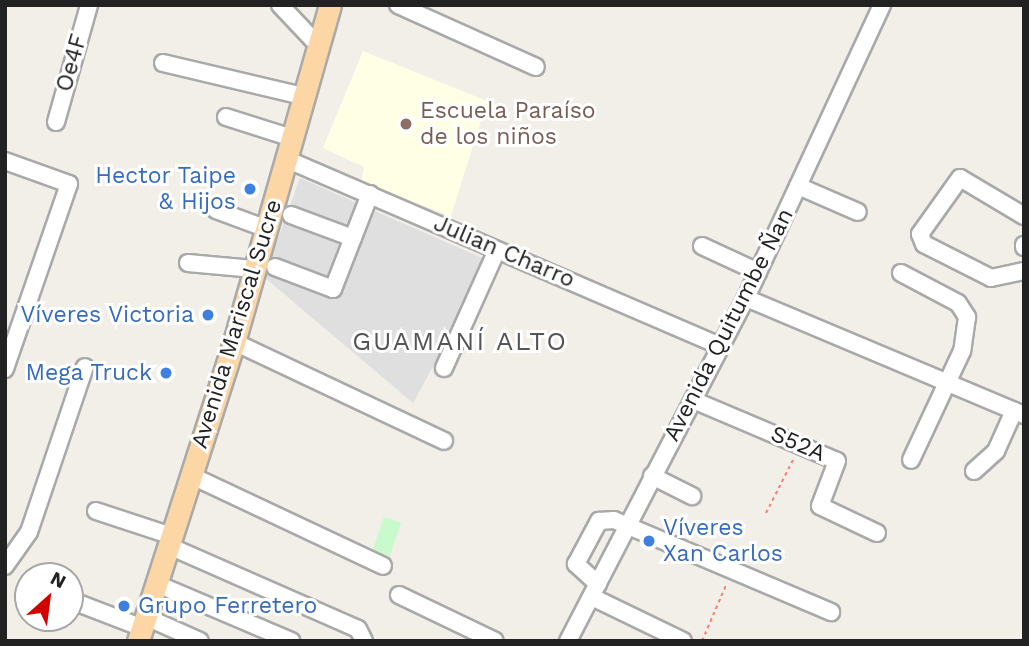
<!DOCTYPE html>
<meta charset="utf-8">
<style>
body{margin:0}
#map{position:relative;width:1029px;height:646px;overflow:hidden;background:#f2efe9;font-family:"Work Sans",sans-serif}
div>[style]{position:absolute}
.residential>*{inset:0;background:#e0dfdf}
.education>*{inset:0;background:#ffffe5}
.park>*{inset:0;background:#c8facc;transform-origin:0 0}
.path>*{height:2px;margin-top:-1px;transform-origin:0;background:repeating-linear-gradient(90deg,#fa8072 0 3.5px,transparent 0 7px)}
.roads{filter:drop-shadow(2px 0 #a9a9a9) drop-shadow(-2px 0 #a9a9a9) drop-shadow(0 2px #a9a9a9) drop-shadow(0 -2px #a9a9a9)}
.minor>*{height:16px;margin:-8px;padding:0 8px;transform-origin:8px;border-radius:8px;background:#fff}
.major>*{height:21px;margin:-10.5px;padding:0 10.5px;transform-origin:10.5px;border-radius:10.5px;background:#fcd6a4}
.dots>*{width:19px;height:19px;translate:-50% -50%;box-sizing:border-box;border:4px solid #fff;border-radius:50%}
span{translate:-50% -50%;white-space:nowrap;text-align:center;line-height:1.15;-webkit-text-stroke:6px #fff;paint-order:stroke}
.street-label{font-size:23px;color:#222}
.education-label{font-size:23px;color:#785e54}
.left{translate:0 -50%;text-align:left}
.shop-label{font-size:23px;color:#366cbe}
.right{translate:-100% -50%;text-align:right}
.quarter-label{font-size:26px;color:#555;letter-spacing:2px}
.frame{position:absolute;inset:0;border:7px solid #222;pointer-events:none}
.north{position:absolute;left:14px;top:562px;width:70px;height:70px;box-sizing:border-box;background:#fff;border:2px solid #a7a7a7;border-radius:50%;rotate:28deg;font-size:19px;font-weight:700;line-height:28px;text-align:center;color:#222}
.north::after{content:'';display:block;margin:auto;width:24px;height:32px;background:#d40000;clip-path:polygon(50% 0,100% 100%,50% 72%,0 100%)}
</style>
<div id="map">
<div class="residential">
<i style="clip-path:polygon(300px 178px,491px 262px,413px 403px,264px 277px)"></i>
</div>
<div class="education">
<i style="clip-path:polygon(363px 51px,487px 101px,451px 216px,361px 182px,364px 167px,323px 148px)"></i>
</div>
<div class="park">
<i style="left:384px;top:517px;width:18px;height:35px;rotate:19deg"></i>
</div>
<div class="path">
<i style="left:766px;top:513px;width:62px;rotate:-63deg"></i>
<i style="left:702px;top:641px;width:63px;rotate:-66.7deg"></i>
</div>
<div class="roads">
<div class="minor">
<i style="left:280px;top:5px;width:55px;rotate:46.5deg"></i>
<i style="left:398px;top:5px;width:151px;rotate:24.2deg"></i>
<i style="left:163px;top:63px;width:144px;rotate:13.3deg"></i>
<i style="left:226px;top:117px;width:69px;rotate:17.7deg"></i>
<i style="left:56px;top:122px;width:122px;rotate:-74.2deg"></i>
<i style="left:286px;top:159px;width:473px;rotate:23.3deg"></i>
<i style="left:5px;top:161px;width:68px;rotate:19.8deg"></i>
<i style="left:69px;top:184px;width:196px;rotate:109.1deg"></i>
<i style="left:798px;top:186px;width:65px;rotate:23.4deg"></i>
<i style="left:216px;top:210px;width:54px;rotate:20.4deg"></i>
<i style="left:291px;top:215px;width:66px;rotate:20.4deg"></i>
<i style="left:1024px;top:216px;width:74px;rotate:-149.3deg"></i>
<i style="left:960px;top:178px;width:69px;rotate:125.5deg"></i>
<i style="left:920px;top:234px;width:11px;rotate:68deg"></i>
<i style="left:924px;top:244px;width:75px;rotate:26.9deg"></i>
<i style="left:991px;top:278px;width:34px;rotate:-12deg"></i>
<i style="left:1024px;top:245px;width:2px;rotate:90deg"></i>
<i style="left:702px;top:246px;width:62px;rotate:24.9deg"></i>
<i style="left:188px;top:263px;width:66px;rotate:5.2deg"></i>
<i style="left:275px;top:267px;width:62px;rotate:20.8deg"></i>
<i style="left:333px;top:289px;width:102px;rotate:-68.7deg"></i>
<i style="left:901px;top:273px;width:64px;rotate:27.8deg"></i>
<i style="left:958px;top:303px;width:17px;rotate:57deg"></i>
<i style="left:967px;top:317px;width:34px;rotate:98deg"></i>
<i style="left:962px;top:351px;width:120px;rotate:115.1deg"></i>
<i style="left:746px;top:298px;width:302px;rotate:22.8deg"></i>
<i style="left:234px;top:342px;width:232px;rotate:25.2deg"></i>
<i style="left:444px;top:368px;width:129px;rotate:-65.8deg"></i>
<i style="left:693px;top:400px;width:156px;rotate:23deg"></i>
<i style="left:837px;top:461px;width:48px;rotate:110.7deg"></i>
<i style="left:820px;top:506px;width:63px;rotate:25.3deg"></i>
<i style="left:974px;top:471px;width:30px;rotate:-42deg"></i>
<i style="left:996px;top:451px;width:44px;rotate:-65.8deg"></i>
<i style="left:192px;top:476px;width:211px;rotate:25.2deg"></i>
<i style="left:652px;top:476px;width:45px;rotate:26.6deg"></i>
<i style="left:96px;top:511px;width:80px;rotate:18.2deg"></i>
<i style="left:169px;top:546px;width:206px;rotate:23.7deg"></i>
<i style="left:358px;top:629px;width:13px;rotate:63deg"></i>
<i style="left:5px;top:566px;width:42px;rotate:-54.8deg"></i>
<i style="left:29px;top:532px;width:174px;rotate:-71.3deg"></i>
<i style="left:157px;top:584px;width:146px;rotate:23deg"></i>
<i style="left:598px;top:584px;width:30px;rotate:-138deg"></i>
<i style="left:576px;top:564px;width:49px;rotate:-61.9deg"></i>
<i style="left:599px;top:521px;width:15px;rotate:-4deg"></i>
<i style="left:614px;top:520px;width:236px;rotate:23deg"></i>
<i style="left:399px;top:595px;width:106px;rotate:25.6deg"></i>
<i style="left:592px;top:597px;width:101px;rotate:25.8deg"></i>
<i style="left:70px;top:600px;width:78px;rotate:21deg"></i>
<i style="left:146px;top:617px;width:59px;rotate:24deg"></i>
<i style="left:568px;top:641px;width:386px;rotate:-62.6deg"></i>
<i style="left:746px;top:298px;width:323px;rotate:-65.1deg"></i>
</div>
<div class="major">
<i style="left:138px;top:641px;width:314px;rotate:-72.2deg"></i>
<i style="left:234px;top:342px;width:350px;rotate:-74.1deg"></i>
</div>
</div>
<div class="dots">
<i style="left:406px;top:124px;background:#8d6e63"></i>
<i style="left:250px;top:189px;background:#3f7fe0"></i>
<i style="left:208px;top:315px;background:#3f7fe0"></i>
<i style="left:166px;top:373px;background:#3f7fe0"></i>
<i style="left:649px;top:541px;background:#3f7fe0"></i>
<i style="left:124px;top:606px;background:#3f7fe0"></i>
</div>
<div class="street-label">
<span style="left:72px;top:63px;rotate:-74deg">Oe4F</span>
<span style="left:504px;top:252px;rotate:23deg">Julian Charro</span>
<span style="left:237px;top:324px;rotate:-73deg">Avenida Mariscal Sucre</span>
<span style="left:729px;top:325px;rotate:-63deg">Avenida Quitumbe Ñan</span>
<span style="left:798px;top:444px;rotate:23deg">S52A</span>
</div>
<div class="education-label">
<span class="left" style="left:420px;top:124px">Escuela Paraíso<br>de los niños</span>
</div>
<div class="shop-label">
<span class="right" style="left:236px;top:189px">Hector Taipe<br>&amp; Hijos</span>
<span class="right" style="left:194px;top:315px">Víveres Victoria</span>
<span class="right" style="left:152px;top:373px">Mega Truck</span>
<span class="left" style="left:663px;top:541px">Víveres<br>Xan Carlos</span>
<span class="left" style="left:138px;top:606px">Grupo Ferretero</span>
</div>
<div class="quarter-label">
<span style="left:460px;top:342px">GUAMANÍ ALTO</span>
</div>
<div class="frame"></div>
<div class="north">N</div>
</div>
